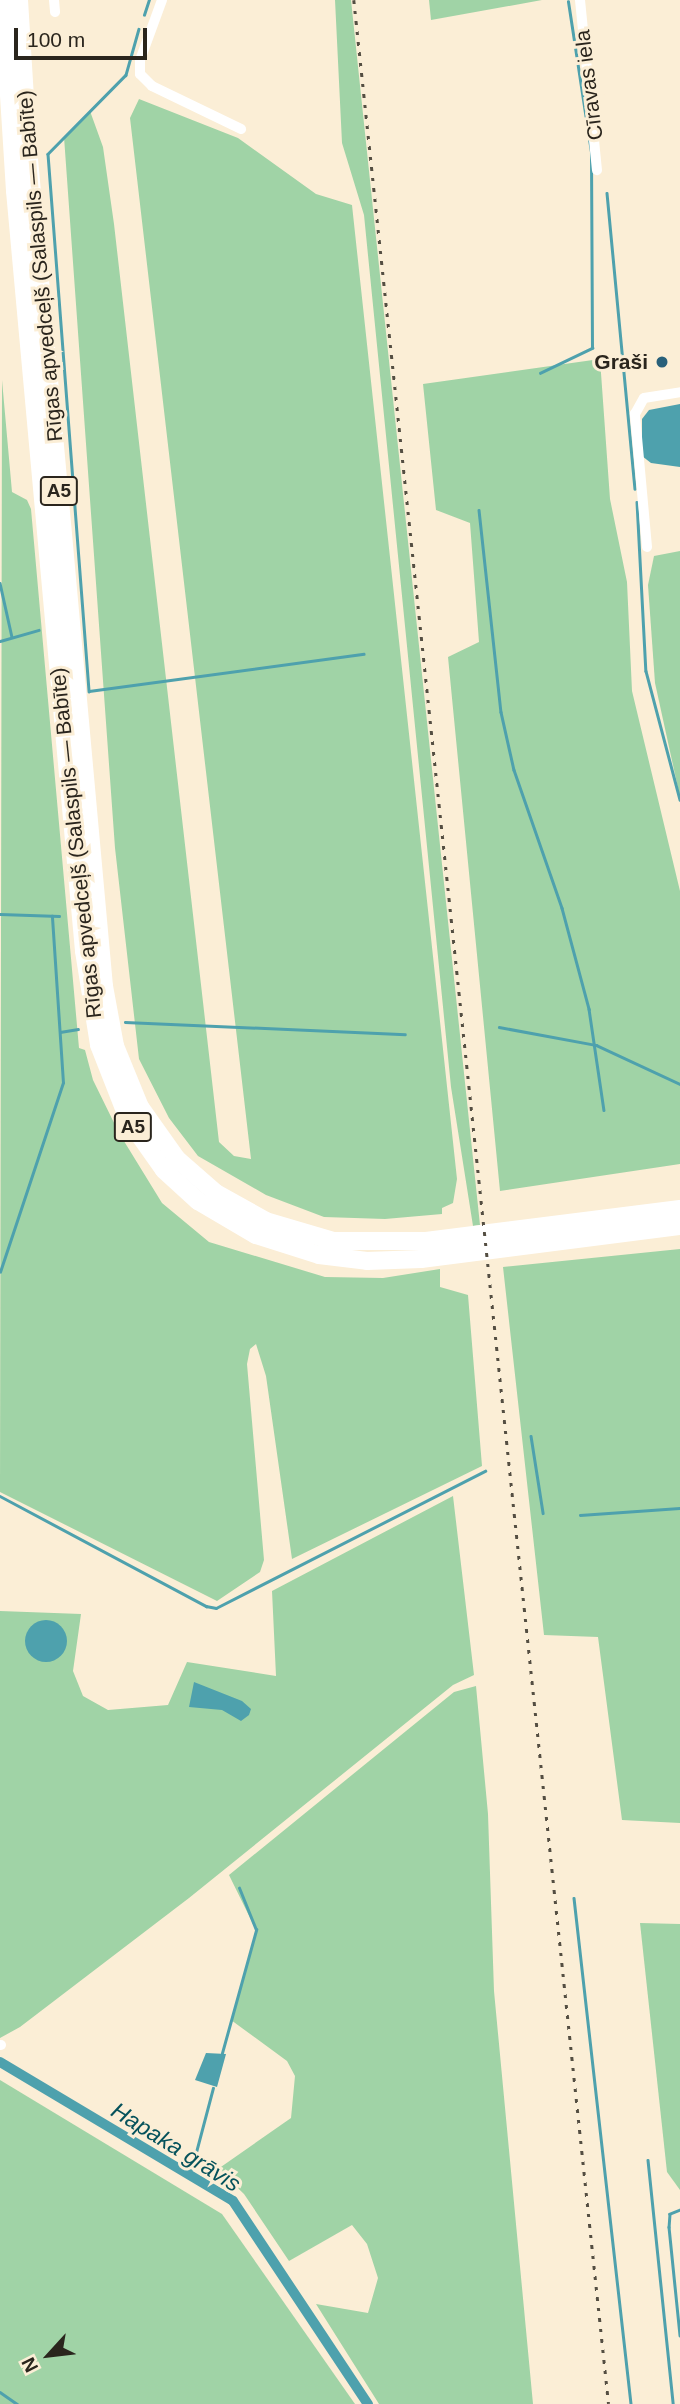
<!DOCTYPE html>
<meta charset="utf-8">
<style>
body{margin:0}
#map{position:relative;width:680px;height:2404px;overflow:hidden;background:#fbeed6;font-family:Arial,sans-serif}
div>[style]{position:absolute}
.green>*{inset:0;background:#a0d3a6}
.water>*{inset:0;background:#4ea1ad}
.round{border-radius:50%}
.stream>*{height:2.5px;margin:-1.25px;padding:0 1.25px;transform-origin:1.25px;border-radius:1.25px;background:#4ea1ad}
.canal>*{height:10px;margin:-5px;padding:0 5px;transform-origin:5px;border-radius:5px;background:#4ea1ad}
.street>*{height:10px;margin:-5px;padding:0 5px;transform-origin:5px;border-radius:5px;background:#fff}
.highway>*{height:18px;margin:-9px;padding:0 9px;transform-origin:9px;border-radius:9px;background:#fff}
.rail>*{height:2.5px;margin-top:-1.25px;transform-origin:0;background:repeating-linear-gradient(90deg,#544e42 0 3.5px,transparent 0 10.5px)}
.dots>*{width:19px;height:19px;translate:-50% -50%;box-sizing:border-box;border:4px solid #fbeed6;border-radius:50%}
span{translate:-50% -50%;white-space:nowrap;text-align:center;line-height:1.15;-webkit-text-stroke:6px #fbeed6;paint-order:stroke}
.shield-label span{padding:2px 5px;background:#fbeed6;border:2px solid;border-radius:5px;-webkit-text-stroke-width:0}
.shield-label{font-size:19px;color:#2a251d;font-weight:700}
.street-label{font-size:21px;color:#2a251d}
.poi-label{font-size:21px;color:#2a251d;font-weight:700}
.right{translate:-100% -50%;text-align:right}
.water-label{font-size:23px;color:#05525b;font-style:italic}
.north{position:absolute;left:14px;top:2320px;width:70px;height:70px;-webkit-text-stroke:5px #fbeed6;paint-order:stroke;rotate:243deg;font-size:19px;font-weight:700;line-height:28px;text-align:center;color:#2a251d}
.north::after{content:'';display:block;margin:auto;width:24px;height:32px;background:#2a251d;clip-path:polygon(50% 0,100% 100%,50% 72%,0 100%)}
.scale{position:absolute;left:14px;top:28px;width:133px;height:32px;box-sizing:border-box;border:4px solid #2a251d;border-top:0;padding-left:9px;font-size:21px;line-height:24px;white-space:nowrap;color:#2a251d;-webkit-text-stroke:5px #fbeed6;paint-order:stroke}
</style>
<div id="map">
<div class="green">
<i style="clip-path:polygon(335px 0,351px 0,480px 1225px,473px 1226px,451px 1087px,364px 215px,342px 143px)"></i>
<i style="clip-path:polygon(429px 0,542px 0,431px 20px)"></i>
<i style="clip-path:polygon(139px 99px,238px 138px,316px 194px,352px 205px,457px 1179px,453px 1203px,442px 1208px,442px 1214px,385px 1219px,324px 1217px,266px 1195px,198px 1156px,169px 1118px,139px 1059px,115px 848px,64px 137px,90px 111px,103px 147px,114px 224px,219px 1142px,234px 1156px,251px 1159px,130px 118px)"></i>
<i style="clip-path:polygon(600px 359px,610px 499px,627px 582px,632px 691px,680px 891px,680px 1164px,500px 1191px,448px 657px,479px 642px,470px 523px,436px 510px,423px 384px)"></i>
<i style="clip-path:polygon(2px 380px,12px 492px,27px 500px,31px 509px,79px 1048px,85px 1050px,93px 1080px,119px 1133px,162px 1203px,209px 1242px,325px 1277px,383px 1278px,440px 1269px,440px 1287px,468px 1295px,482px 1466px,292px 1559px,266px 1376px,256px 1344px,250px 1349px,247px 1364px,264px 1560px,260px 1572px,217px 1601px,0 1492px)"></i>
<i style="clip-path:polygon(680px 551px,680px 797px,655px 683px,648px 585px,654px 556px)"></i>
<i style="clip-path:polygon(680px 1249px,680px 1823px,622px 1820px,598px 1637px,544px 1635px,503px 1267px)"></i>
<i style="clip-path:polygon(453px 1496px,474px 1675px,453px 1685px,189px 1898px,20px 2027px,0 2038px,0 1611px,81px 1614px,73px 1671px,83px 1696px,108px 1710px,168px 1705px,187px 1662px,276px 1676px,272px 1591px)"></i>
<i style="clip-path:polygon(476px 1686px,488px 1814px,494px 1991px,533px 2404px,379px 2404px,316px 2304px,368px 2313px,378px 2278px,367px 2244px,352px 2225px,289px 2261px,244px 2194px,218px 2169px,291px 2118px,295px 2076px,287px 2061px,231px 2020px,256px 1930px,229px 1875px,454px 1692px)"></i>
<i style="clip-path:polygon(640px 1923px,680px 1924px,680px 2190px,667px 2172px)"></i>
<i style="clip-path:polygon(0 2080px,222px 2214px,355px 2404px,0 2404px)"></i>
</div>
<div class="water">
<i style="clip-path:polygon(680px 404px,680px 467px,651px 463px,642px 456px,642px 419px,649px 410px)"></i>
<i class="round" style="left:25px;top:1620px;width:42px;height:42px"></i>
<i style="clip-path:polygon(194px 1682px,242px 1701px,251px 1709px,249px 1715px,241px 1721px,222px 1710px,189px 1707px)"></i>
<i style="clip-path:polygon(206px 2053px,226px 2054px,217px 2087px,195px 2080px)"></i>
</div>
<div class="stream">
<i style="left:144px;top:15px;width:16px;rotate:-72deg"></i>
<i style="left:139px;top:29px;width:48px;rotate:105.8deg"></i>
<i style="left:126px;top:75px;width:111px;rotate:134.6deg"></i>
<i style="left:48px;top:154px;width:539px;rotate:85.63deg"></i>
<i style="left:89px;top:691px;width:277px;rotate:-7.7deg"></i>
<i style="left:607px;top:193px;width:297px;rotate:84.6deg"></i>
<i style="left:540px;top:373px;width:58px;rotate:-25.7deg"></i>
<i style="left:592px;top:348px;width:196px;rotate:-90.3deg"></i>
<i style="left:591px;top:152px;width:152px;rotate:-98.7deg"></i>
<i style="left:637px;top:502px;width:169px;rotate:87deg"></i>
<i style="left:646px;top:671px;width:133px;rotate:75.2deg"></i>
<i style="left:479px;top:510px;width:203px;rotate:83.8deg"></i>
<i style="left:501px;top:712px;width:59px;rotate:77.4deg"></i>
<i style="left:514px;top:770px;width:146px;rotate:70.8deg"></i>
<i style="left:562px;top:908px;width:105px;rotate:75deg"></i>
<i style="left:589px;top:1009px;width:102px;rotate:81.6deg"></i>
<i style="left:0;top:583px;width:55px;rotate:77.5deg"></i>
<i style="left:0;top:641px;width:40px;rotate:-16deg"></i>
<i style="left:0;top:914px;width:59px;rotate:1.9deg"></i>
<i style="left:125px;top:1022px;width:280px;rotate:2.5deg"></i>
<i style="left:499px;top:1027px;width:99px;rotate:10.5deg"></i>
<i style="left:596px;top:1045px;width:93px;rotate:24.9deg"></i>
<i style="left:60px;top:1032px;width:18px;rotate:-9deg"></i>
<i style="left:0;top:1272px;width:199px;rotate:-71.6deg"></i>
<i style="left:63px;top:1083px;width:167px;rotate:-93.8deg"></i>
<i style="left:531px;top:1436px;width:78px;rotate:81.1deg"></i>
<i style="left:0;top:1496px;width:234px;rotate:28.1deg"></i>
<i style="left:206px;top:1606px;width:10px;rotate:11deg"></i>
<i style="left:216px;top:1608px;width:302px;rotate:-27deg"></i>
<i style="left:580px;top:1515px;width:100px;rotate:-4deg"></i>
<i style="left:574px;top:1898px;width:509px;rotate:83.57deg"></i>
<i style="left:222px;top:2053px;width:128px;rotate:-74.5deg"></i>
<i style="left:256px;top:1930px;width:45px;rotate:-112deg"></i>
<i style="left:195px;top:2156px;width:70px;rotate:-75.2deg"></i>
<i style="left:648px;top:2160px;width:245px;rotate:84.1deg"></i>
<i style="left:189px;top:2175px;width:6px;rotate:-72deg"></i>
<i style="left:680px;top:2210px;width:11px;rotate:158deg"></i>
<i style="left:670px;top:2214px;width:13px;rotate:94deg"></i>
<i style="left:669px;top:2227px;width:109px;rotate:84.2deg"></i>
<i style="left:0;top:2392px;width:21px;rotate:35deg"></i>
</div>
<div class="canal">
<i style="left:0;top:2062px;width:271px;rotate:30.8deg"></i>
<i style="left:233px;top:2201px;width:244px;rotate:56.4deg"></i>
</div>
<div class="street">
<i style="left:54px;top:0;width:12px;rotate:85deg"></i>
<i style="left:162px;top:0;width:64px;rotate:110.1deg"></i>
<i style="left:140px;top:60px;width:14px;rotate:90deg"></i>
<i style="left:140px;top:74px;width:17px;rotate:45deg"></i>
<i style="left:152px;top:86px;width:99px;rotate:25.8deg"></i>
<i style="left:580px;top:0;width:171px;rotate:84.3deg"></i>
<i style="left:647px;top:547px;width:134px;rotate:-95.2deg"></i>
<i style="left:635px;top:414px;width:18px;rotate:-61deg"></i>
<i style="left:644px;top:398px;width:36px;rotate:-9deg"></i>
<i style="left:0;top:2045px;width:1px"></i>
</div>
<div class="highway">
<i style="left:3px;top:0;width:191px;rotate:86.4deg"></i>
<i style="left:15px;top:191px;width:763px;rotate:84.81deg"></i>
<i style="left:84px;top:951px;width:95px;rotate:80.9deg"></i>
<i style="left:99px;top:1045px;width:79px;rotate:68.6deg"></i>
<i style="left:128px;top:1119px;width:62px;rotate:54.8deg"></i>
<i style="left:164px;top:1170px;width:46px;rotate:42.4deg"></i>
<i style="left:198px;top:1201px;width:67px;rotate:30.4deg"></i>
<i style="left:256px;top:1235px;width:66px;rotate:17.6deg"></i>
<i style="left:319px;top:1255px;width:48px;rotate:7.1deg"></i>
<i style="left:367px;top:1261px;width:54px;rotate:-2.1deg"></i>
<i style="left:421px;top:1259px;width:261px;rotate:-7.3deg"></i>
<i style="left:19px;top:0;width:148px;rotate:86.5deg"></i>
<i style="left:28px;top:148px;width:841px;rotate:84.82deg"></i>
<i style="left:104px;top:986px;width:61px;rotate:79.6deg"></i>
<i style="left:115px;top:1046px;width:66px;rotate:67.7deg"></i>
<i style="left:140px;top:1107px;width:64px;rotate:54.6deg"></i>
<i style="left:177px;top:1159px;width:52px;rotate:41.1deg"></i>
<i style="left:216px;top:1193px;width:57px;rotate:29.2deg"></i>
<i style="left:266px;top:1221px;width:70px;rotate:16.6deg"></i>
<i style="left:333px;top:1241px;width:93px"></i>
<i style="left:426px;top:1241px;width:256px;rotate:-7.2deg"></i>
</div>
<div class="rail">
<i style="left:354px;top:0;width:2417px;rotate:83.95deg"></i>
</div>
<div class="dots">
<i style="left:662px;top:362px;background:#28607a"></i>
</div>
<div class="shield-label">
<span style="left:59px;top:491px">A5</span>
<span style="left:133px;top:1127px">A5</span>
</div>
<div class="street-label">
<span style="left:589px;top:85px;rotate:-97deg">Cīravas iela</span>
<span style="left:40px;top:266px;rotate:-95deg">Rīgas apvedceļš (Salaspils — Babīte)</span>
<span style="left:76px;top:843px;rotate:-96deg">Rīgas apvedceļš (Salaspils — Babīte)</span>
</div>
<div class="poi-label">
<span class="right" style="left:648px;top:362px">Graši</span>
</div>
<div class="water-label">
<span style="left:176px;top:2147px;rotate:32deg">Hapaka grāvis</span>
</div>
<div class="north">N</div>
<div class="scale">100 m</div>
</div>
